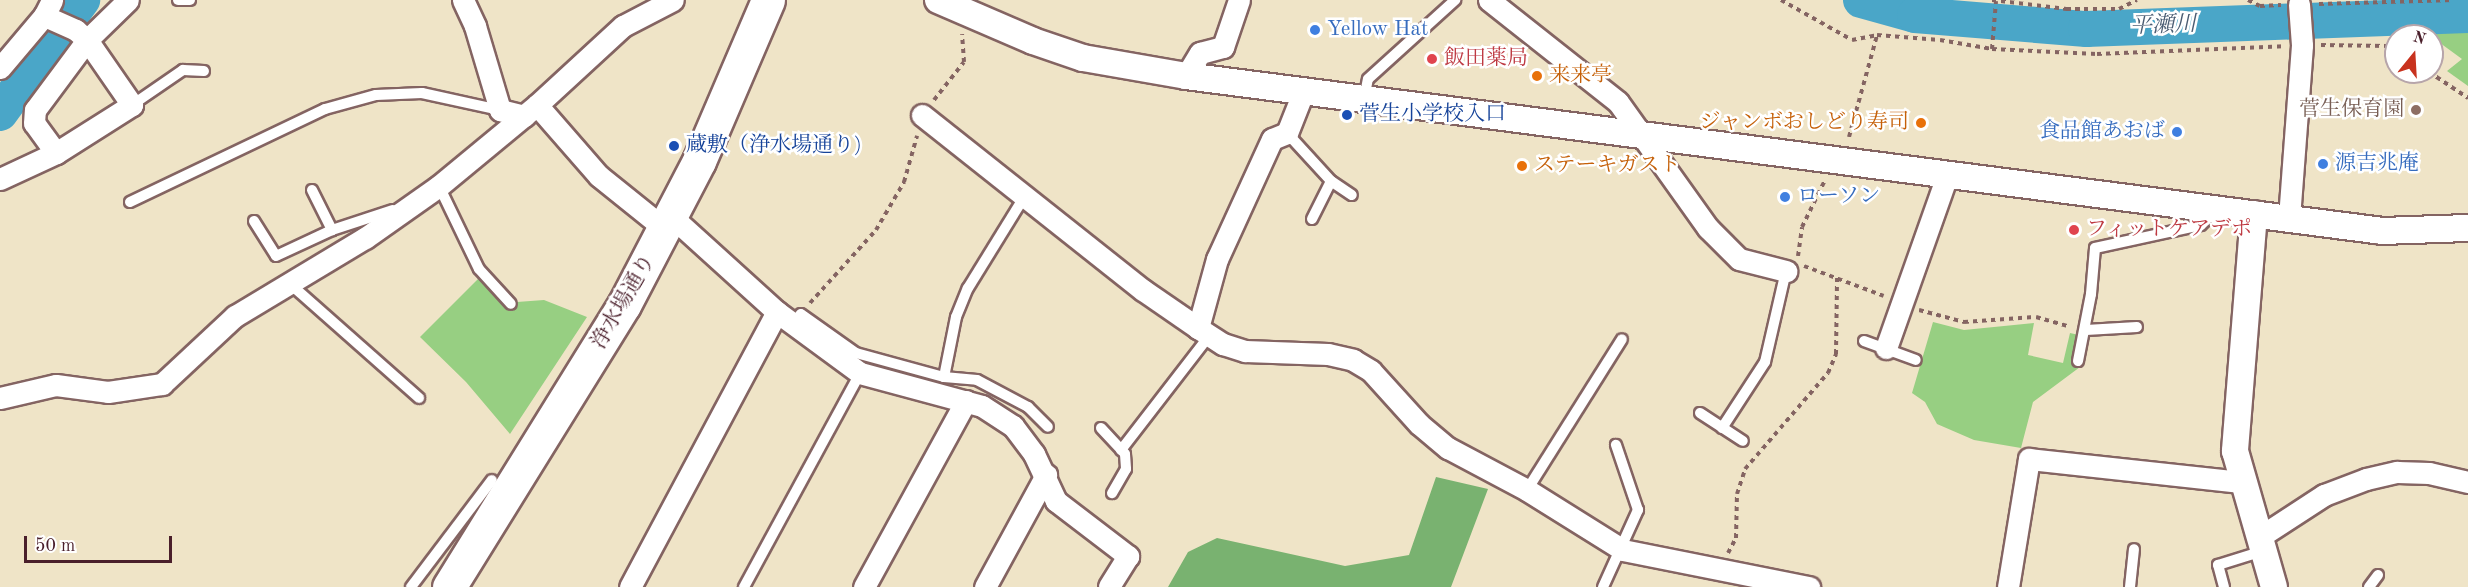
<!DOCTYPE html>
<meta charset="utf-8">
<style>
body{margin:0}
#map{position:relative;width:2468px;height:587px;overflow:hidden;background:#efe4c7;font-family:"Old Standard TT","Noto Serif JP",serif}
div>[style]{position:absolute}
.green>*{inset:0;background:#97cf82}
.forest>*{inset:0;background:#79b270}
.river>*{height:36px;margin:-18px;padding:0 18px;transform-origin:18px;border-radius:18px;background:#4aa6c8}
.path>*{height:4px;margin-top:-2px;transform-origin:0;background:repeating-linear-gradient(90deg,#846462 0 4.5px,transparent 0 9px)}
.roads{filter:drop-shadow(2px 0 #846462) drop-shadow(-2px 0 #846462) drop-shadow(0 2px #846462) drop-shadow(0 -2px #846462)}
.service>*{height:10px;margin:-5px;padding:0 5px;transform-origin:5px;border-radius:5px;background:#fff}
.minor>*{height:21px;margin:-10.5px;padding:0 10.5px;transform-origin:10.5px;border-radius:10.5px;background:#fff}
.tertiary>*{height:26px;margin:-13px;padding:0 13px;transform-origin:13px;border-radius:13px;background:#fff}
.primary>*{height:33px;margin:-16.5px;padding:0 16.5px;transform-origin:16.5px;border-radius:16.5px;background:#fff}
.dots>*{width:16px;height:16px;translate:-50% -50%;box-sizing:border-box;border:3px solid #fff;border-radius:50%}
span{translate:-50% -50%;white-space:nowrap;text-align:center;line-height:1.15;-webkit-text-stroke:5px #fff;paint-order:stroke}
.shop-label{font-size:21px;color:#366cbe}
.left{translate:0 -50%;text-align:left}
.right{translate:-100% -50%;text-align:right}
.health-label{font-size:21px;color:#be3a42}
.food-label{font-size:21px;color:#c56008}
.education-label{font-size:21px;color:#785e54}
.transit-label{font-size:21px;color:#164399}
.street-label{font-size:21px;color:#4a1f2b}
.water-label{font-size:22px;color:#4a5c72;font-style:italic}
.north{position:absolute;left:2384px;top:24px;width:60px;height:60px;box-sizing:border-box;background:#fff;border:2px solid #b7a5aa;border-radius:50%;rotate:18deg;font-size:16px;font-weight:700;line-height:24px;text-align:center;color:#4a1f2b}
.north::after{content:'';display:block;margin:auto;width:21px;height:27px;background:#c8321e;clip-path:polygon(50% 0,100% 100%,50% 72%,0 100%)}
.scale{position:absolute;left:24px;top:536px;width:148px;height:27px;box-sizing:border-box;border:3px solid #4a1f2b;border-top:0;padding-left:8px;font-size:18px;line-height:21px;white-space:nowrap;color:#4a1f2b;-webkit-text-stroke:4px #fff;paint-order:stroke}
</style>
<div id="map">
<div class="green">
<i style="clip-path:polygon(2468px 31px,2468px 86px,2447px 71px,2462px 59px,2425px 32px)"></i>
<i style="clip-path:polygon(480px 277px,510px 308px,517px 302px,544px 300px,587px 317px,510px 434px,466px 382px,420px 337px)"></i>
<i style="clip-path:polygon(1933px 322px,1964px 330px,2034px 323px,2028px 355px,2063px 363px,2070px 333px,2079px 335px,2076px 362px,2080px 367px,2033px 402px,2021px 448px,1974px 440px,1937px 424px,1925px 402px,1912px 393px)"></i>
</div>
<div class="forest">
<i style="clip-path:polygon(1436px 477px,1488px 489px,1451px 587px,1168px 587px,1188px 552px,1217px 538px,1345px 566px,1409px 555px)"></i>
</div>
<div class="river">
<i style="left:1861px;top:0;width:56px;rotate:15.5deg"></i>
<i style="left:1915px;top:15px;width:172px;rotate:4.7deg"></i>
<i style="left:2086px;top:29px;width:382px;rotate:-2.1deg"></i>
<i style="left:0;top:113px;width:140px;rotate:-54deg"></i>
</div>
<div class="path">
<i style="left:1781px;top:0;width:81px;rotate:29.4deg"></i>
<i style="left:1852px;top:40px;width:25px;rotate:-11deg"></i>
<i style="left:1877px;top:35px;width:63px;rotate:4.5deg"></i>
<i style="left:1940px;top:40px;width:53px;rotate:9.8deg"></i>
<i style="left:1992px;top:49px;width:105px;rotate:2.7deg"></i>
<i style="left:2097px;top:54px;width:187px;rotate:-2.4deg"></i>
<i style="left:1992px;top:0;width:75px;rotate:6.9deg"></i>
<i style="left:2066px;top:9px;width:53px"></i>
<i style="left:2119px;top:9px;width:20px;rotate:-27deg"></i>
<i style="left:2248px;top:0;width:13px;rotate:27deg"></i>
<i style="left:2260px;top:6px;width:21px;rotate:-3deg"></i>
<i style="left:2319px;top:4px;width:135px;rotate:-1.7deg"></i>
<i style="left:2321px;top:45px;width:67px;rotate:0.9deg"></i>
<i style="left:2388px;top:46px;width:9px;rotate:32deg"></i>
<i style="left:1992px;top:49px;width:48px;rotate:-85.2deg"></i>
<i style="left:2429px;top:72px;width:47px;rotate:33.7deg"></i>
<i style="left:934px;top:100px;width:48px;rotate:-51.7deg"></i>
<i style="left:964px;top:62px;width:28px;rotate:-94deg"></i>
<i style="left:1849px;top:137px;width:106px;rotate:-74.6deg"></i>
<i style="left:1798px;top:256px;width:29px;rotate:-82deg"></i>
<i style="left:1802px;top:227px;width:52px;rotate:-63.9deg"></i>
<i style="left:1804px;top:266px;width:85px;rotate:20.6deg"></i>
<i style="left:810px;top:303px;width:98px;rotate:-47.9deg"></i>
<i style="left:876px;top:230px;width:56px;rotate:-59.7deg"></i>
<i style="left:904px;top:182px;width:48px;rotate:-74.2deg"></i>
<i style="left:1919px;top:310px;width:47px;rotate:14.9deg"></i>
<i style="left:1964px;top:322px;width:72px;rotate:-4deg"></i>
<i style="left:2036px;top:317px;width:35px;rotate:16deg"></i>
<i style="left:1728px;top:553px;width:17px;rotate:-62deg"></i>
<i style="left:1736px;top:538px;width:44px;rotate:-88.7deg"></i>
<i style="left:1737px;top:494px;width:26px;rotate:-72deg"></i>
<i style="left:1745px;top:469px;width:127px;rotate:-49.2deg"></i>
<i style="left:1828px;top:373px;width:21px;rotate:-67deg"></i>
<i style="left:1836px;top:354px;width:76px;rotate:-89.2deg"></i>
</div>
<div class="roads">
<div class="service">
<i style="left:178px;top:0;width:12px"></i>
<i style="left:1364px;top:99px;width:20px;rotate:-79deg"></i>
<i style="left:1368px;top:79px;width:118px;rotate:-42.2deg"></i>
<i style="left:132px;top:105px;width:62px;rotate:-34.5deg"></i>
<i style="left:183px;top:70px;width:21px;rotate:3deg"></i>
<i style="left:1287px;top:133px;width:65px;rotate:47.5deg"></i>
<i style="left:1331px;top:181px;width:25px;rotate:34deg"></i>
<i style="left:439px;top:186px;width:92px;rotate:64.3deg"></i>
<i style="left:479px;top:269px;width:47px;rotate:47.6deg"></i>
<i style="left:312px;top:190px;width:45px;rotate:63.4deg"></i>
<i style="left:130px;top:202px;width:216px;rotate:-25.5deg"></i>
<i style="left:325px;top:109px;width:53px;rotate:-15.4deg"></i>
<i style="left:376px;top:95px;width:46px;rotate:-2.5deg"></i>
<i style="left:422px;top:93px;width:80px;rotate:12.3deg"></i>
<i style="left:1312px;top:219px;width:42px;rotate:-63.4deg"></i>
<i style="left:254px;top:221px;width:41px;rotate:57.8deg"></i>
<i style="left:276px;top:256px;width:62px;rotate:-24.9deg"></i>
<i style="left:332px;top:230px;width:64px;rotate:-18.2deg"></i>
<i style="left:288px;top:282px;width:175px;rotate:41.5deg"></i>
<i style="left:792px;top:324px;width:13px;rotate:-48deg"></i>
<i style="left:801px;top:314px;width:67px;rotate:35.3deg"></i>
<i style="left:856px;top:353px;width:91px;rotate:15.3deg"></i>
<i style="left:944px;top:377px;width:33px;rotate:5deg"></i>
<i style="left:977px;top:380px;width:58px;rotate:27.9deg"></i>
<i style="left:1028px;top:407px;width:28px;rotate:45deg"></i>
<i style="left:2086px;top:330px;width:51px;rotate:-3.4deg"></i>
<i style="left:1864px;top:341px;width:55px;rotate:20.1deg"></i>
<i style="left:2078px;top:361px;width:68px;rotate:-79deg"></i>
<i style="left:2091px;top:294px;width:46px;rotate:-85deg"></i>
<i style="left:2095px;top:248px;width:108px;rotate:-12.2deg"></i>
<i style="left:2201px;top:225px;width:20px;rotate:-45deg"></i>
<i style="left:944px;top:377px;width:61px;rotate:-78.7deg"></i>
<i style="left:956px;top:317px;width:31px;rotate:-68deg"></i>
<i style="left:968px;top:288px;width:110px;rotate:-58.3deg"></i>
<i style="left:1700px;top:413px;width:51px;rotate:33.1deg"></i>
<i style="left:1101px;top:428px;width:35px;rotate:47deg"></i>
<i style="left:1125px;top:454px;width:15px;rotate:86deg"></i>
<i style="left:1126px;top:469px;width:28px;rotate:120deg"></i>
<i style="left:1722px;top:428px;width:79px;rotate:-56.9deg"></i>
<i style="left:1765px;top:362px;width:93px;rotate:-77deg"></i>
<i style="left:1121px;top:450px;width:144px;rotate:-52.3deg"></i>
<i style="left:1527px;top:490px;width:178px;rotate:-57.8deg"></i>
<i style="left:411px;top:587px;width:134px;rotate:-52.9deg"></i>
<i style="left:744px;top:587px;width:243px;rotate:-61.5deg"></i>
<i style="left:1603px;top:587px;width:85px;rotate:-65.6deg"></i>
<i style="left:1638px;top:510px;width:69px;rotate:-108.7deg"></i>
<i style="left:2130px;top:587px;width:38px;rotate:-84deg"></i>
<i style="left:2224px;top:587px;width:23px;rotate:-105deg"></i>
<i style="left:2218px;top:565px;width:47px;rotate:-17.3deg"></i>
<i style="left:2369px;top:587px;width:15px;rotate:-53deg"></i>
</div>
<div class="minor">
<i style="left:463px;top:0;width:29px;rotate:65deg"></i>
<i style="left:475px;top:26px;width:88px;rotate:73.4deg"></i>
<i style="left:500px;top:110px;width:25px;rotate:14deg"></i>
<i style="left:1489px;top:0;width:164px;rotate:38.3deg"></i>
<i style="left:1618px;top:102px;width:155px;rotate:54.5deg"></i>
<i style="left:1708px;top:228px;width:44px;rotate:45deg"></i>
<i style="left:1739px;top:259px;width:49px;rotate:14.3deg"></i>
<i style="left:0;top:68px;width:68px;rotate:-49.8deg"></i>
<i style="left:44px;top:16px;width:18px;rotate:-63deg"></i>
<i style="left:1186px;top:76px;width:27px;rotate:-59deg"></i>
<i style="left:1200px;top:53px;width:24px;rotate:-15deg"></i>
<i style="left:1223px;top:47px;width:50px;rotate:-71.2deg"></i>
<i style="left:1304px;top:90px;width:46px;rotate:111.6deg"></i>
<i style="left:1287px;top:133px;width:16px;rotate:158deg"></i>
<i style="left:1272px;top:139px;width:132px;rotate:114.6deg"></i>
<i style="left:1217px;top:259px;width:72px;rotate:105.4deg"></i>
<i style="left:1198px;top:328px;width:30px;rotate:33deg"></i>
<i style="left:1223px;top:344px;width:23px;rotate:18deg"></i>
<i style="left:1245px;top:351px;width:83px;rotate:2.1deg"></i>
<i style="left:1328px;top:354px;width:26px;rotate:13deg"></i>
<i style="left:1353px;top:360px;width:21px;rotate:31deg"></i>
<i style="left:1371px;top:371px;width:72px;rotate:47.8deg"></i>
<i style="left:1419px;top:424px;width:38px;rotate:40deg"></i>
<i style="left:1448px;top:448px;width:89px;rotate:28deg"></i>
<i style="left:1527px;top:490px;width:113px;rotate:32deg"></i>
<i style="left:1623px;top:550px;width:190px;rotate:11.3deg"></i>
<i style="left:537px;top:105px;width:94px;rotate:48.9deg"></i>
<i style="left:599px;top:176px;width:85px;rotate:38.8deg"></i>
<i style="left:922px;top:115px;width:282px;rotate:38.4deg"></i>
<i style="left:1143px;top:290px;width:67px;rotate:34.6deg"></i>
<i style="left:56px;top:153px;width:37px;rotate:-126deg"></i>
<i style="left:34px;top:123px;width:13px;rotate:-86deg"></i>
<i style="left:35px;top:110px;width:87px;rotate:-53.4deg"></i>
<i style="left:87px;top:40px;width:57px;rotate:-44.3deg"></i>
<i style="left:0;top:179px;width:62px;rotate:-24.9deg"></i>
<i style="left:56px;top:153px;width:90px;rotate:-32.3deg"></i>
<i style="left:132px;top:105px;width:79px;rotate:-124.7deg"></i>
<i style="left:87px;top:40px;width:15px;rotate:-138deg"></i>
<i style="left:76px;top:30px;width:35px;rotate:-156deg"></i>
<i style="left:671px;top:216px;width:143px;rotate:42.2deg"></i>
<i style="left:2289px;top:218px;width:173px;rotate:-85.7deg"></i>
<i style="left:2302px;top:45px;width:41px;rotate:-94.2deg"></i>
<i style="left:1886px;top:348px;width:186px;rotate:-70.5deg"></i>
<i style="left:0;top:398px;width:57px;rotate:-13.1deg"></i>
<i style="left:56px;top:385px;width:52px;rotate:7.7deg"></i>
<i style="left:108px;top:392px;width:55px;rotate:-8.4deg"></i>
<i style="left:162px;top:384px;width:100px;rotate:-43deg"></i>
<i style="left:235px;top:316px;width:152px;rotate:-31deg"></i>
<i style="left:365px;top:238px;width:90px;rotate:-35.1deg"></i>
<i style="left:439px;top:186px;width:127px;rotate:-39.6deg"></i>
<i style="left:537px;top:105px;width:117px;rotate:-42.6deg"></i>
<i style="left:623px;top:26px;width:56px;rotate:-27.5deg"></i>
<i style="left:2258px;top:538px;width:79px;rotate:-33.1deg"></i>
<i style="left:2324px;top:495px;width:45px;rotate:-20.9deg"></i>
<i style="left:2366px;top:479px;width:32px;rotate:-13deg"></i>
<i style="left:2397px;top:472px;width:32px;rotate:2deg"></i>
<i style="left:2429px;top:473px;width:40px;rotate:13deg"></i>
<i style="left:630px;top:587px;width:312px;rotate:-61.9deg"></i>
<i style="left:777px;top:312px;width:103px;rotate:36.3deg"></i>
<i style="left:860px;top:373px;width:126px;rotate:15.1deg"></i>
<i style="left:982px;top:406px;width:37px;rotate:33deg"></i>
<i style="left:1013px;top:426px;width:35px;rotate:53deg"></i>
<i style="left:1034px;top:454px;width:52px;rotate:64.9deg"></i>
<i style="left:1056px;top:501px;width:91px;rotate:37.4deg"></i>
<i style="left:1128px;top:556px;width:36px;rotate:122deg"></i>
<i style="left:864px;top:587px;width:212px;rotate:-61.3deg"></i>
<i style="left:985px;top:587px;width:128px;rotate:-61.4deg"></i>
<i style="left:2008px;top:587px;width:130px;rotate:-80.7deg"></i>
<i style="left:2029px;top:459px;width:214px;rotate:6.2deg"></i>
</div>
<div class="tertiary">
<i style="left:938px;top:0;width:103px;rotate:23.3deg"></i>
<i style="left:1033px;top:41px;width:53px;rotate:18.8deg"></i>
<i style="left:1083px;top:58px;width:105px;rotate:9.9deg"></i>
<i style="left:1186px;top:76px;width:1206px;rotate:7.38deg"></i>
<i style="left:2382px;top:231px;width:86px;rotate:-2deg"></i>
<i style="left:2254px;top:214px;width:238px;rotate:94.6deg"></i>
<i style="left:2235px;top:451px;width:141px;rotate:74deg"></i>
</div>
<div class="primary">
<i style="left:449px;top:587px;width:332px;rotate:-58.2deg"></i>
<i style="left:624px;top:305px;width:162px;rotate:-62.5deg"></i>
<i style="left:699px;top:161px;width:175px;rotate:-66.8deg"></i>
</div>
</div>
<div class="dots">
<i style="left:1315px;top:30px;background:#3f7fe0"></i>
<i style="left:1432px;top:59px;background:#e0444e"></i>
<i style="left:1537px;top:76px;background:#e8710a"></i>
<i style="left:2416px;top:110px;background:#8d6e63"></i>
<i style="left:1347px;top:115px;background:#1a4fb4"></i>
<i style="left:1921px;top:123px;background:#e8710a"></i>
<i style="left:2177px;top:132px;background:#3f7fe0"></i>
<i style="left:674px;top:146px;background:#1a4fb4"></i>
<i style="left:2323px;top:164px;background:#3f7fe0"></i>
<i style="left:1522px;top:166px;background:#e8710a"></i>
<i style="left:1785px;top:197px;background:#3f7fe0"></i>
<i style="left:2074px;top:230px;background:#e0444e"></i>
</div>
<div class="shop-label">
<span class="left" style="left:1327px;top:30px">Yellow Hat</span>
<span class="right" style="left:2165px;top:132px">食品館あおば</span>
<span class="left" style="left:2335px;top:164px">源吉兆庵</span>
<span class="left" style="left:1797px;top:197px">ローソン</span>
</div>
<div class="health-label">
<span class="left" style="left:1444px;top:59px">飯田薬局</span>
<span class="left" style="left:2086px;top:230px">フィットケアデポ</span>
</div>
<div class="food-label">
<span class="left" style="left:1549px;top:76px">来来亭</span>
<span class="right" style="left:1909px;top:123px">ジャンボおしどり寿司</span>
<span class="left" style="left:1534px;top:166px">ステーキガスト</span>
</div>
<div class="education-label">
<span class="right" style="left:2404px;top:110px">菅生保育園</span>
</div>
<div class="transit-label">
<span class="left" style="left:1359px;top:115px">菅生小学校入口</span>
<span class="left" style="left:686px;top:146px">蔵敷（浄水場通り)</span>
</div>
<div class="street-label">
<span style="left:624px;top:302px;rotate:-60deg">浄水場通り</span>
</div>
<div class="water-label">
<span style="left:2163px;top:26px;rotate:-2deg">平瀬川</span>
</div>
<div class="north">N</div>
<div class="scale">50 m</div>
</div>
